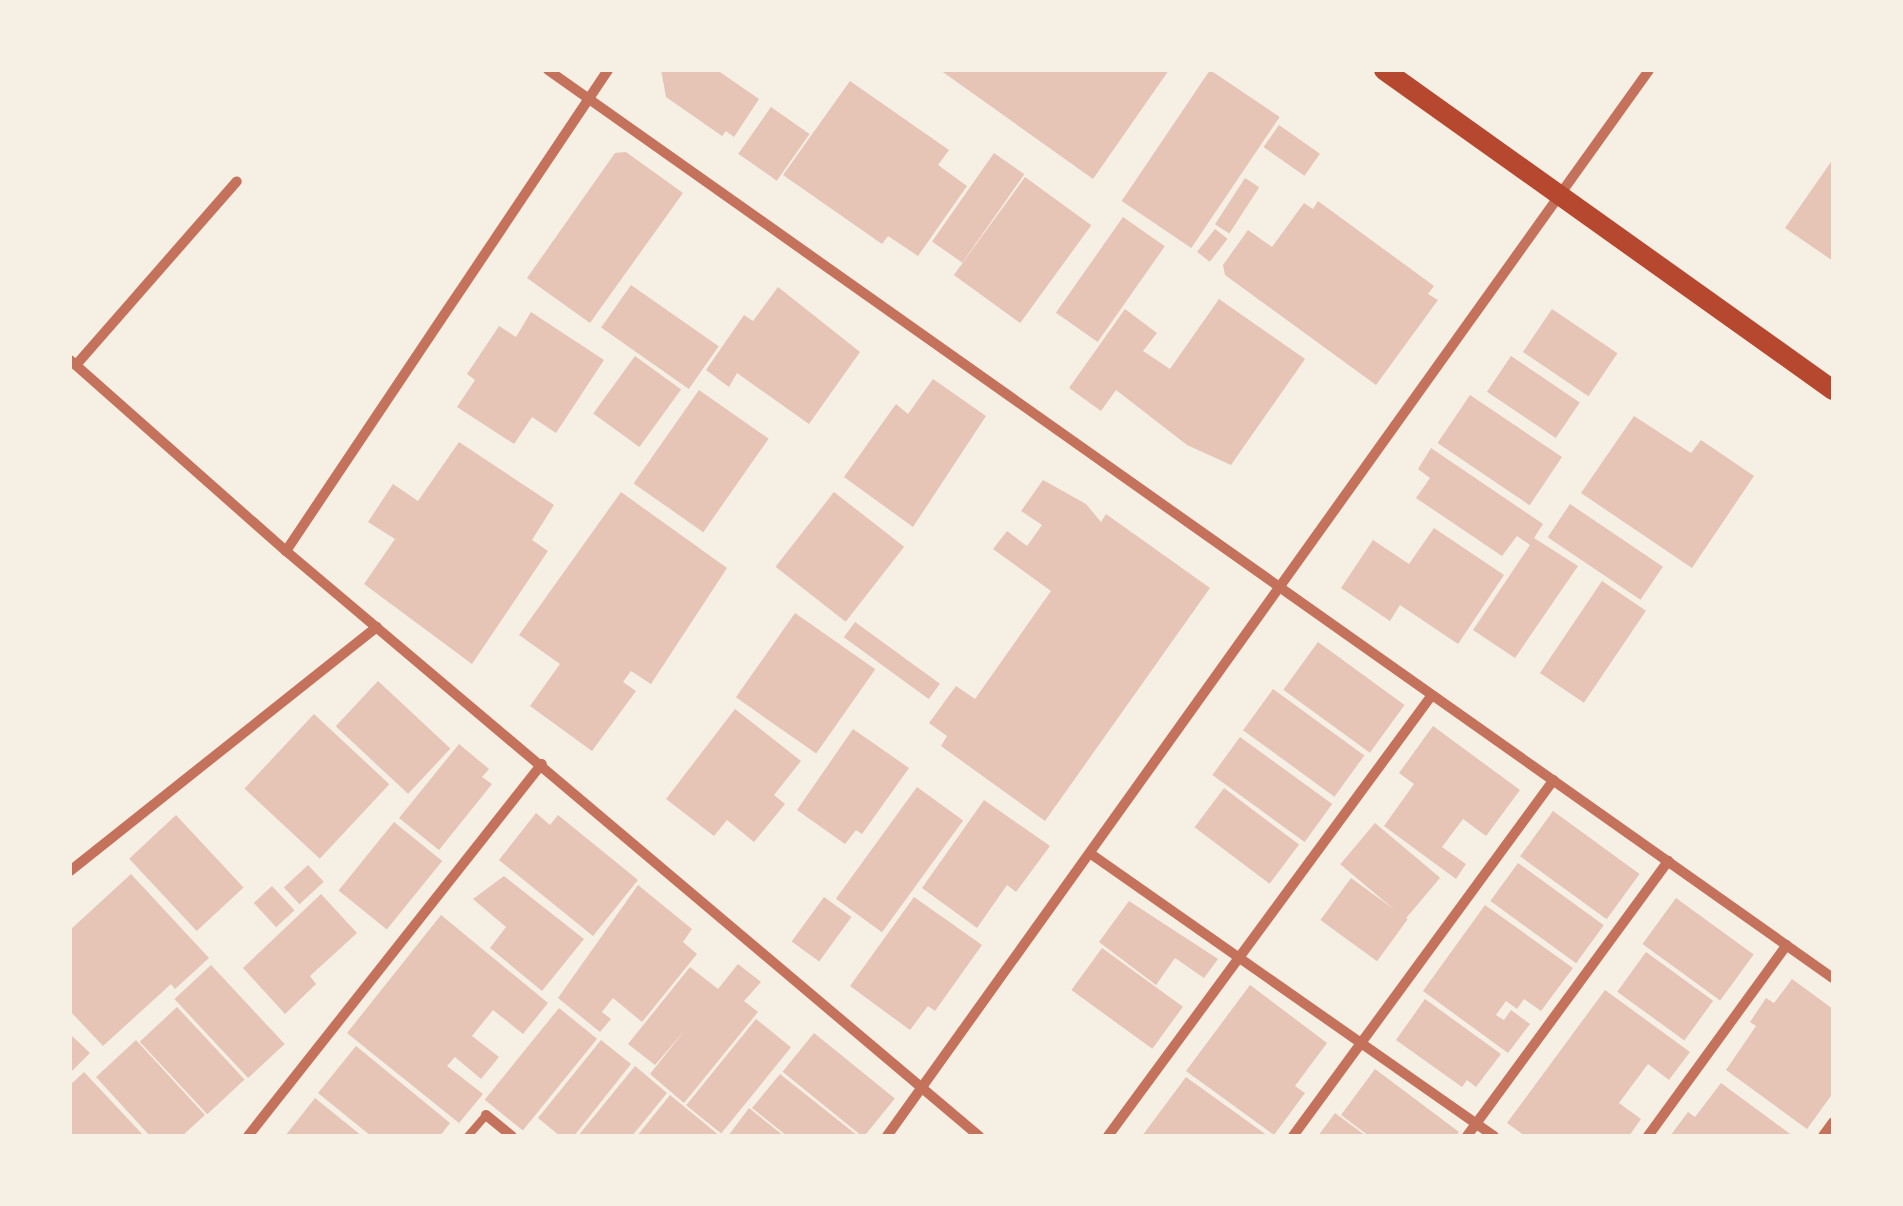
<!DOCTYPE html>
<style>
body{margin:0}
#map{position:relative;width:1903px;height:1206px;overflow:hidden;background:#f6efe4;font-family:Cabin,sans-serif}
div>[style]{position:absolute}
.building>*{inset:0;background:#e6c5b7;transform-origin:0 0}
.service>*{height:8px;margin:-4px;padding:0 4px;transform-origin:4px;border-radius:4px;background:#c5725c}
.minor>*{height:10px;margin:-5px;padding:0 5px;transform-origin:5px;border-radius:5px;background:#c5725c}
.secondary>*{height:20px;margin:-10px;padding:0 10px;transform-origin:10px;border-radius:10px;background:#b5482f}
span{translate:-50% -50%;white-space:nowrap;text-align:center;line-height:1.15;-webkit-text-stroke:10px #f6efe4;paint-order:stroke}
.frame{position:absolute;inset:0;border:72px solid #f6efe4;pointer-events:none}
</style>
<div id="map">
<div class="building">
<i style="clip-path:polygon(661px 70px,717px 70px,759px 99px,734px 137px,726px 131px,722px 136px,666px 97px)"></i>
<i style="clip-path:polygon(940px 70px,1169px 70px,1093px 179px)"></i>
<i style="left:1210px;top:70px;width:84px;height:158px;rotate:34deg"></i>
<i style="clip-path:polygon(850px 81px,949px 150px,938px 165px,967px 186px,918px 256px,888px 236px,882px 244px,783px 175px)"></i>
<i style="left:771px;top:107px;width:47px;height:57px;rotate:35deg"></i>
<i style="left:1279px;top:125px;width:50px;height:27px;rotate:35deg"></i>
<i style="clip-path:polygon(626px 152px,683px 193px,590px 323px,527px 278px,615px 153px)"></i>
<i style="left:994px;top:153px;width:37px;height:108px;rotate:35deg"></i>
<i style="clip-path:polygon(1833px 159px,1833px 261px,1785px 228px)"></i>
<i style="left:1025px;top:177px;width:82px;height:121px;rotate:36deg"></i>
<i style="left:1245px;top:178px;width:17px;height:55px;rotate:33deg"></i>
<i style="clip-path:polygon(1318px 201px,1434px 286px,1428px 294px,1438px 300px,1376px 385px,1225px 275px,1223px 265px,1248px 230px,1272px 247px,1304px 203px,1313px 209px)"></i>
<i style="left:1123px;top:217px;width:51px;height:117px;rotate:35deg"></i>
<i style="left:1215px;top:229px;width:16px;height:29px;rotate:38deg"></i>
<i style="left:631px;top:285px;width:107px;height:52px;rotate:35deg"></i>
<i style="clip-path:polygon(778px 287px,860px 352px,809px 424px,737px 373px,729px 387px,706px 370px,744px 315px,753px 321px)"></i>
<i style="clip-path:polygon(1219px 299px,1305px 359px,1231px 465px,1187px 445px,1116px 390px,1101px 411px,1069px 388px,1125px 309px,1157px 333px,1143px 351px,1170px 369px)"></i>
<i style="left:1552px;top:309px;width:79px;height:52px;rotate:34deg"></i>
<i style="clip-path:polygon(531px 312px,604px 360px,556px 433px,532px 417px,514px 444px,457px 407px,475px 380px,467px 374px,499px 326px,516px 337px)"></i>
<i style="left:635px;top:356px;width:57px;height:71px;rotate:36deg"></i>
<i style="left:1511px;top:356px;width:83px;height:43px;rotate:34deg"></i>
<i style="clip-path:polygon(933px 379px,986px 416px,913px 527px,844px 477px,896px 404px,908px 414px)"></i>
<i style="left:699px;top:390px;width:85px;height:114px;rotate:35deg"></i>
<i style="left:1470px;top:395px;width:111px;height:58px;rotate:34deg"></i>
<i style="clip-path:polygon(1634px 416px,1691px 453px,1701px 440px,1754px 476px,1692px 568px,1581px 493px)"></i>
<i style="clip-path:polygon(459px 442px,554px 505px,532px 540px,548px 551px,472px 664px,364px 584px,395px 539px,368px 522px,393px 484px,418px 501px)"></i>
<i style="clip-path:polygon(1431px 448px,1543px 524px,1534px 538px,1578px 566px,1515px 658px,1473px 630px,1530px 545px,1517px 536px,1502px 556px,1416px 498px,1430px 478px,1418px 469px)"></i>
<i style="clip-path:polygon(1043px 480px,1086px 504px,1101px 522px,1106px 514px,1210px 588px,1045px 821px,941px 746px,947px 736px,929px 723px,956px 686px,975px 699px,1051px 591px,993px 549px,1007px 531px,1027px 546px,1042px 525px,1021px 511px)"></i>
<i style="clip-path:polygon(621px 492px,727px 568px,651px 684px,631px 671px,623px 682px,636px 691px,592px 751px,530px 706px,560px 664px,519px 635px)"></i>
<i style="left:834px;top:492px;width:89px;height:95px;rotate:38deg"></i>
<i style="left:1570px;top:504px;width:112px;height:40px;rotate:34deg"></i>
<i style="clip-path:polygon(1434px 528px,1504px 575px,1458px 644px,1400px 605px,1390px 621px,1341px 588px,1373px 540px,1409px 564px)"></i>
<i style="left:1602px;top:581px;width:53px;height:111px;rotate:34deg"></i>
<i style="left:795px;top:613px;width:98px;height:103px;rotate:35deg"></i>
<i style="left:855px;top:622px;width:105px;height:19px;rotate:36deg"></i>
<i style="left:1318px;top:642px;width:107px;height:59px;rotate:36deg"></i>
<i style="left:378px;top:681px;width:99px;height:62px;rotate:43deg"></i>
<i style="left:1273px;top:689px;width:113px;height:51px;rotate:36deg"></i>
<i style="clip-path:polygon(735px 709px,801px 761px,774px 795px,785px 804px,754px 842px,727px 820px,714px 836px,666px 799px)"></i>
<i style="left:314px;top:714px;width:103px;height:102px;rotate:43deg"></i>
<i style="clip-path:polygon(1433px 726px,1520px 790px,1486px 836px,1463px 819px,1442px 847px,1466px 864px,1456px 879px,1384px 826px,1414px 784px,1399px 773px)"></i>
<i style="clip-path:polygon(853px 729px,909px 768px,862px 834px,856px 830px,845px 844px,797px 810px)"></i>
<i style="left:1240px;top:737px;width:114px;height:47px;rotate:36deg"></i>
<i style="clip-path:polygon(459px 744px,489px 769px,482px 777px,492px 784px,439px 850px,399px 818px)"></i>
<i style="left:917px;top:787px;width:57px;height:138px;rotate:36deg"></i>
<i style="left:1224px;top:788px;width:94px;height:49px;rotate:37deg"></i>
<i style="clip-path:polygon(984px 800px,1050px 846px,1016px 892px,1007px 885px,977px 928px,922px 888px)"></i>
<i style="left:1553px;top:811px;width:107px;height:56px;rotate:36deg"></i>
<i style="clip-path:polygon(536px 813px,550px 825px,558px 815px,638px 880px,593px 936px,499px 860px)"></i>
<i style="left:176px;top:815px;width:99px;height:64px;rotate:47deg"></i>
<i style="left:394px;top:822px;width:62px;height:88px;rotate:39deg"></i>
<i style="left:1375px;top:823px;width:85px;height:54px;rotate:40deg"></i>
<i style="left:1518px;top:863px;width:106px;height:47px;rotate:36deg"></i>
<i style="left:308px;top:865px;width:23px;height:33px;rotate:47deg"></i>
<i style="clip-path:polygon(131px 874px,209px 958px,175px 989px,171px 984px,103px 1046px,70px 1011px,70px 930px)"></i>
<i style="clip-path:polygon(504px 876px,584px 939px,542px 991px,490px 948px,506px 927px,473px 899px)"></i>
<i style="left:1351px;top:878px;width:70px;height:52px;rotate:36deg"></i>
<i style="clip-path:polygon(638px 885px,692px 929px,683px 942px,697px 954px,642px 1022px,613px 998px,602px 1012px,611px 1019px,600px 1032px,558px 998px)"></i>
<i style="left:272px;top:886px;width:33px;height:25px;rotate:47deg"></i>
<i style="clip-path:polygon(321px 894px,357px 933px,310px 976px,316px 984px,285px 1014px,243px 968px)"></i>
<i style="left:824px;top:897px;width:34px;height:55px;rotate:36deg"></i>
<i style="clip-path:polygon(914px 897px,982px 945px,935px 1011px,928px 1006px,910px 1030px,850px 986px)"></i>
<i style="left:1676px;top:898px;width:96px;height:57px;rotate:36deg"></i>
<i style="clip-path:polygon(1129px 901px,1218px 959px,1204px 978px,1175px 958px,1156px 985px,1099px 942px)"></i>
<i style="clip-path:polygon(1485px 905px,1573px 968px,1541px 1011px,1524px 999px,1517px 1009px,1506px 1001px,1496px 1015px,1504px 1020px,1511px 1010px,1530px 1024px,1508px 1053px,1423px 991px)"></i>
<i style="clip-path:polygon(441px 915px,548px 1003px,523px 1034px,493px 1010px,472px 1036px,499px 1057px,481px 1079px,455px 1057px,447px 1066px,483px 1094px,459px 1123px,347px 1033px)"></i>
<i style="left:1102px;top:948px;width:100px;height:52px;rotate:36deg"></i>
<i style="left:1646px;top:952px;width:83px;height:49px;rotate:36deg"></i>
<i style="clip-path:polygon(738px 964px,761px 982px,744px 1001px,758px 1012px,684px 1103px,650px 1074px,685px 1030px,655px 1065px,628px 1044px,690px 967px,718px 989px)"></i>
<i style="left:211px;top:965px;width:108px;height:50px;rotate:47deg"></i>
<i style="clip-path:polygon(1792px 979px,1833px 1009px,1833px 1093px,1807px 1129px,1726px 1070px,1756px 1026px,1750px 1022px,1766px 998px,1774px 1003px)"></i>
<i style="clip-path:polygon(1250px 985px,1327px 1043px,1295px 1086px,1305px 1093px,1274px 1135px,1186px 1071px)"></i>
<i style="clip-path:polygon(1605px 990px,1690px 1052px,1669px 1080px,1648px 1064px,1619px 1103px,1641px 1119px,1629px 1136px,1525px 1136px,1507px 1123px)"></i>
<i style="clip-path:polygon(1425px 999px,1501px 1054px,1476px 1087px,1467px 1080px,1462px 1087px,1396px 1040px)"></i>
<i style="left:177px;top:1007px;width:99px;height:51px;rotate:47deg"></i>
<i style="left:559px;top:1008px;width:49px;height:118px;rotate:39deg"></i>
<i style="left:756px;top:1019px;width:45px;height:111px;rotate:39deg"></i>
<i style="left:814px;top:1033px;width:104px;height:50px;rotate:39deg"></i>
<i style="clip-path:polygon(70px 1034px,90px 1053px,70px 1073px)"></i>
<i style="clip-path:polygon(136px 1040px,205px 1115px,182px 1136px,150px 1136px,96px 1077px)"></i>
<i style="clip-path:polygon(601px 1040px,631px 1064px,574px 1136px,560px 1136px,538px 1118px)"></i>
<i style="clip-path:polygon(356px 1046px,450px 1123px,440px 1136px,371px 1136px,318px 1093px)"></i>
<i style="clip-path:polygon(635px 1066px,667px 1093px,632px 1136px,578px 1136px)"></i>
<i style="clip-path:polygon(1375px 1069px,1459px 1132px,1456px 1136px,1369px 1136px,1341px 1115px)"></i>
<i style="clip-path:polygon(84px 1072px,144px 1136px,70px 1136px,70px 1085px)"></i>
<i style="clip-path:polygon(780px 1074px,858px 1136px,787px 1136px,752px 1108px)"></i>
<i style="clip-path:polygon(1186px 1077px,1268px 1136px,1142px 1136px)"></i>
<i style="clip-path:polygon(1721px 1083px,1793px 1136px,1670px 1136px,1688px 1112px,1695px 1117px)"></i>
<i style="clip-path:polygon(670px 1095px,720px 1136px,637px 1136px)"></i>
<i style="clip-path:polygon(315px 1098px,362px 1136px,285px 1136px)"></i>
<i style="clip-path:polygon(749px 1108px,784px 1136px,728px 1136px)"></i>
<i style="clip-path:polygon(1335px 1113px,1366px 1136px,1318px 1136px)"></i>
</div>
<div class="service">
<i style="left:468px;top:1136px;width:28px;rotate:-49deg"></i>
</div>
<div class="minor">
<i style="left:548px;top:70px;width:1573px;rotate:35.25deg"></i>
<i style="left:70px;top:360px;width:288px;rotate:41.5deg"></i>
<i style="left:286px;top:551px;width:907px;rotate:40.17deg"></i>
<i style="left:76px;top:365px;width:244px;rotate:-48.8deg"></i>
<i style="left:286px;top:551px;width:579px;rotate:-56.2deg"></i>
<i style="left:1091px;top:854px;width:492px;rotate:35deg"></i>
<i style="left:70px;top:871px;width:392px;rotate:-38.5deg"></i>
<i style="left:486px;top:1115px;width:33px;rotate:39deg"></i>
<i style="left:248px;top:1136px;width:474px;rotate:-51.7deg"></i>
<i style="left:887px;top:1136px;width:1310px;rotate:-54.44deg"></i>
<i style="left:1108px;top:1136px;width:547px;rotate:-53.7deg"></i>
<i style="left:1293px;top:1136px;width:441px;rotate:-53.8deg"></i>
<i style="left:1467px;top:1136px;width:341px;rotate:-53.8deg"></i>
<i style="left:1648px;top:1136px;width:236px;rotate:-54deg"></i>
<i style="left:1823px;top:1136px;width:17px;rotate:-54deg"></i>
</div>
<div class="secondary">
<i style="left:1384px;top:70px;width:551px;rotate:35.48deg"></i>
</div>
<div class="frame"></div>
</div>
